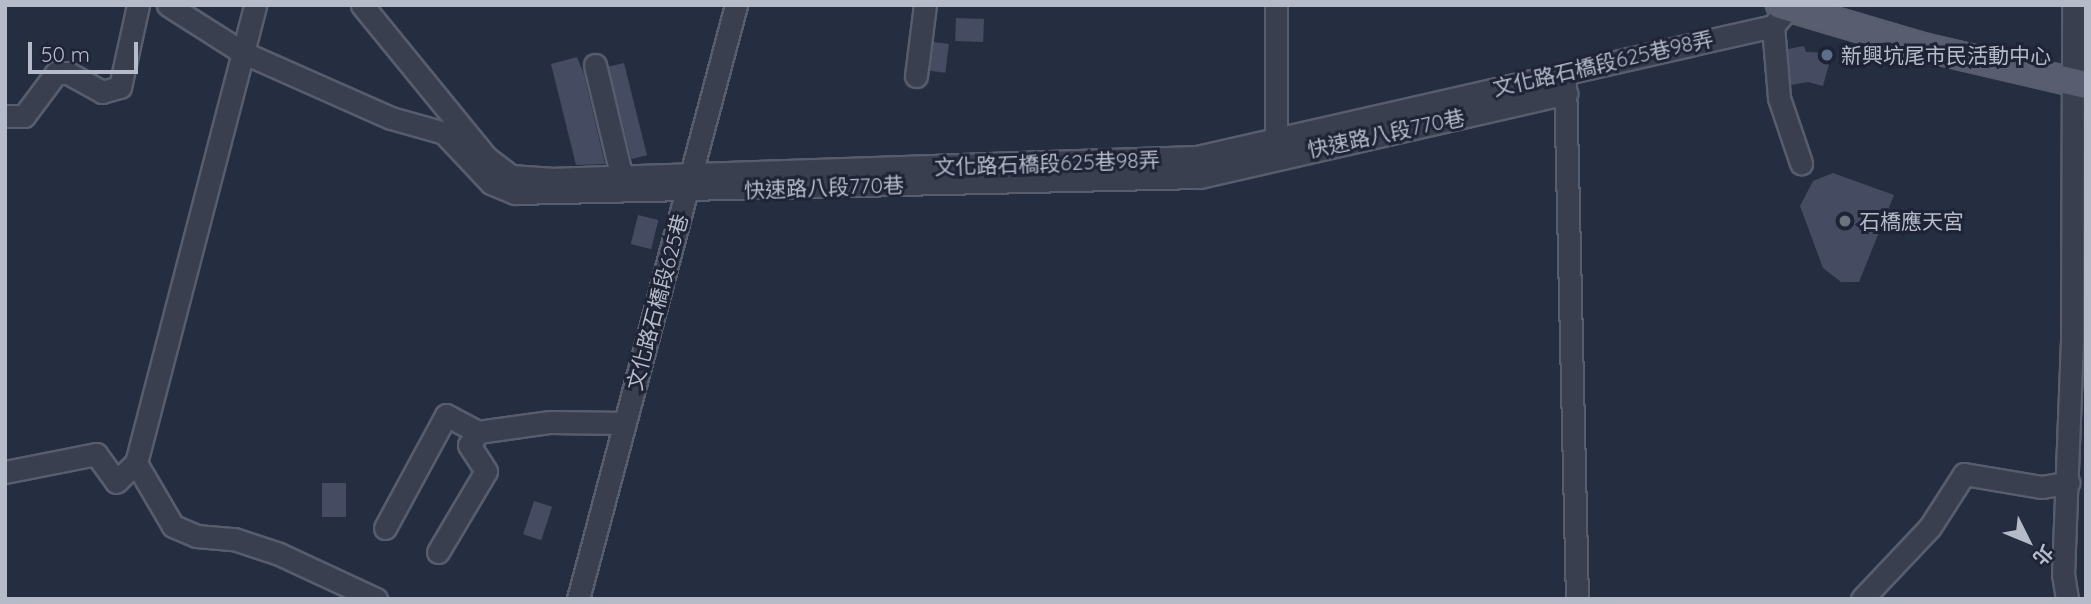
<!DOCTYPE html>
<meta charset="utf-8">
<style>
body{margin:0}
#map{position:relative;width:2091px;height:604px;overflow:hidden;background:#252d40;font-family:Quicksand,"Noto Sans TC",sans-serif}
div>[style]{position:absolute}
.building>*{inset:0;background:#454c62;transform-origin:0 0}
.roads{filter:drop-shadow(2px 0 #575d6d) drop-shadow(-2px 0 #575d6d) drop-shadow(0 2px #575d6d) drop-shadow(0 -2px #575d6d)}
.minor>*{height:21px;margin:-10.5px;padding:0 10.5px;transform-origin:10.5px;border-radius:10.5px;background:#3a3f50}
.major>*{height:26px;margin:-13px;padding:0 13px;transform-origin:13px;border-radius:13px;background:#585e6f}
.dots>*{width:19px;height:19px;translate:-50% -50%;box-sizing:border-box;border:4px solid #1e2435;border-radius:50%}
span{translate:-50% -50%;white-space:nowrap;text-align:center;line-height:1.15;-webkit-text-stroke:6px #1e2435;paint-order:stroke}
.poi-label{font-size:21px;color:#b6bbca}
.left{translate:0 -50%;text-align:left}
.street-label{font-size:21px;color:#b6bbca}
.frame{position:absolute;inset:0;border:7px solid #b6bbca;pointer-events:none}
.north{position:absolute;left:1993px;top:506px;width:70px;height:70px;-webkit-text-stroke:5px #1e2435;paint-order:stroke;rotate:133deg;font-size:19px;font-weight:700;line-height:28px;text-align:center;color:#b6bbca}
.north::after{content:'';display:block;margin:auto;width:24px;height:32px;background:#b6bbca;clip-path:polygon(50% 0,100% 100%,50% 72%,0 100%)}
.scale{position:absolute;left:28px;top:42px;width:110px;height:32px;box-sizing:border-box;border:4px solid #b6bbca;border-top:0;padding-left:9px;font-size:21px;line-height:24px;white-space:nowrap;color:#b6bbca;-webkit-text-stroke:5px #1e2435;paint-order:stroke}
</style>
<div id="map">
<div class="building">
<i style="left:956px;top:18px;width:28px;height:23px;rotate:2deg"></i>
<i style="left:933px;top:42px;width:16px;height:29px;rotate:7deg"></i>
<i style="clip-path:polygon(1804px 46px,1806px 52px,1832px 53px,1823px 86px,1808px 82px,1791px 85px,1788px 49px)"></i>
<i style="clip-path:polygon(577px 57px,584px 74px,605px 164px,576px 165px,551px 64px)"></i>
<i style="left:624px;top:63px;width:95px;height:16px;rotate:76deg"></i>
<i style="clip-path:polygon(1833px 173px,1894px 195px,1859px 282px,1841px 282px,1823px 268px,1800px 206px,1813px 181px)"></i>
<i style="left:638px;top:215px;width:21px;height:30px;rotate:14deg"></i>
<i style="left:322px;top:483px;width:24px;height:34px"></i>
<i style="left:534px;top:501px;width:19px;height:35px;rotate:18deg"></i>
</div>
<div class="roads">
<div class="minor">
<i style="left:168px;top:5px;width:88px;rotate:32.4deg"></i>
<i style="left:242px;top:52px;width:163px;rotate:23.9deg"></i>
<i style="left:391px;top:118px;width:55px;rotate:15.8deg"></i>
<i style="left:444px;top:133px;width:69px;rotate:46.8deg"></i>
<i style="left:491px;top:183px;width:26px;rotate:23deg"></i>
<i style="left:515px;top:193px;width:685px;rotate:-1.34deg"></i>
<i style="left:1200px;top:177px;width:376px;rotate:-12.9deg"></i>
<i style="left:362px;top:5px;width:198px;rotate:50.8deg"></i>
<i style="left:487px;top:158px;width:30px;rotate:37deg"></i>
<i style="left:511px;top:176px;width:39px;rotate:4deg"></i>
<i style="left:550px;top:179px;width:647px;rotate:-1.95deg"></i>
<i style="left:1197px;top:157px;width:591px;rotate:-12.81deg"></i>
<i style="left:1773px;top:26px;width:23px;rotate:-50deg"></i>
<i style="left:1276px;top:5px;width:143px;rotate:90deg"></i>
<i style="left:1773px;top:26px;width:72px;rotate:85.2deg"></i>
<i style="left:1779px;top:98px;width:69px;rotate:71.3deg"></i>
<i style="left:595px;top:65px;width:112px;rotate:76.6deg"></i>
<i style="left:916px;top:76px;width:72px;rotate:-82.8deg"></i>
<i style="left:1565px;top:80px;width:519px;rotate:88.68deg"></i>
<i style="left:5px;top:116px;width:19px"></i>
<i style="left:24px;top:116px;width:54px;rotate:-53.3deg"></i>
<i style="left:56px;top:73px;width:12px"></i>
<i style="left:68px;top:73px;width:39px;rotate:29deg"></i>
<i style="left:102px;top:92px;width:19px;rotate:-16deg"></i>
<i style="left:120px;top:87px;width:84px;rotate:-77.6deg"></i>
<i style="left:136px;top:463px;width:73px;rotate:59.6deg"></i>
<i style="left:173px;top:526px;width:25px;rotate:23deg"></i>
<i style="left:196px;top:536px;width:38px;rotate:5deg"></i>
<i style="left:234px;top:539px;width:47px;rotate:18.4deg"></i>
<i style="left:279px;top:554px;width:107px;rotate:24.9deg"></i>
<i style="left:5px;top:472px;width:93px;rotate:-11.2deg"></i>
<i style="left:96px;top:454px;width:34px;rotate:54deg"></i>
<i style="left:116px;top:482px;width:28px;rotate:-44deg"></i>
<i style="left:136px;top:463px;width:473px;rotate:-75.4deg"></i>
<i style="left:385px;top:528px;width:128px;rotate:-61.6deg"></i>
<i style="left:446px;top:415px;width:36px;rotate:28deg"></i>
<i style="left:478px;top:432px;width:73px;rotate:-7.9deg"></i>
<i style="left:550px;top:422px;width:75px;rotate:0.8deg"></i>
<i style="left:438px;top:552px;width:94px;rotate:-59.3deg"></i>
<i style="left:486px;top:471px;width:31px;rotate:-123deg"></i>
<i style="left:469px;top:445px;width:16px;rotate:-55deg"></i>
<i style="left:578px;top:599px;width:615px;rotate:-75.1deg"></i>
<i style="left:1862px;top:599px;width:99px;rotate:-46.6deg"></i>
<i style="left:1930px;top:527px;width:63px;rotate:-57.3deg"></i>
<i style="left:1964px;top:474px;width:79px;rotate:9.5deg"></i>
<i style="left:2042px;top:487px;width:27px;rotate:-10deg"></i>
<i style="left:2067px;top:599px;width:24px;rotate:-99deg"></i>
<i style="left:2063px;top:575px;width:235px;rotate:-87.8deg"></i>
<i style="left:2072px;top:340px;width:335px;rotate:-89.8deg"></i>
</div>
<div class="major">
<i style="left:1780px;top:5px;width:149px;rotate:16.4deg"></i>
<i style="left:1923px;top:47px;width:167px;rotate:13.1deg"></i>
</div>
</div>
<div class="dots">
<i style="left:1827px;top:55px;background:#5c6f8a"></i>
<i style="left:1845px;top:221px;background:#6b7280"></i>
</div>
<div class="poi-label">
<span class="left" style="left:1841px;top:55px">新興坑尾市民活動中心</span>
<span class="left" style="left:1859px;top:221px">石橋應天宮</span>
</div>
<div class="street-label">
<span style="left:1603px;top:63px;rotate:-13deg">文化路石橋段625巷98弄</span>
<span style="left:1386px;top:133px;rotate:-12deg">快速路八段770巷</span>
<span style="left:1047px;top:163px;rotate:-2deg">文化路石橋段625巷98弄</span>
<span style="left:824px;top:187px;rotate:-2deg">快速路八段770巷</span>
<span style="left:657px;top:302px;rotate:-75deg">文化路石橋段625巷</span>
</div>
<div class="frame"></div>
<div class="north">北</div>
<div class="scale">50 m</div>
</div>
